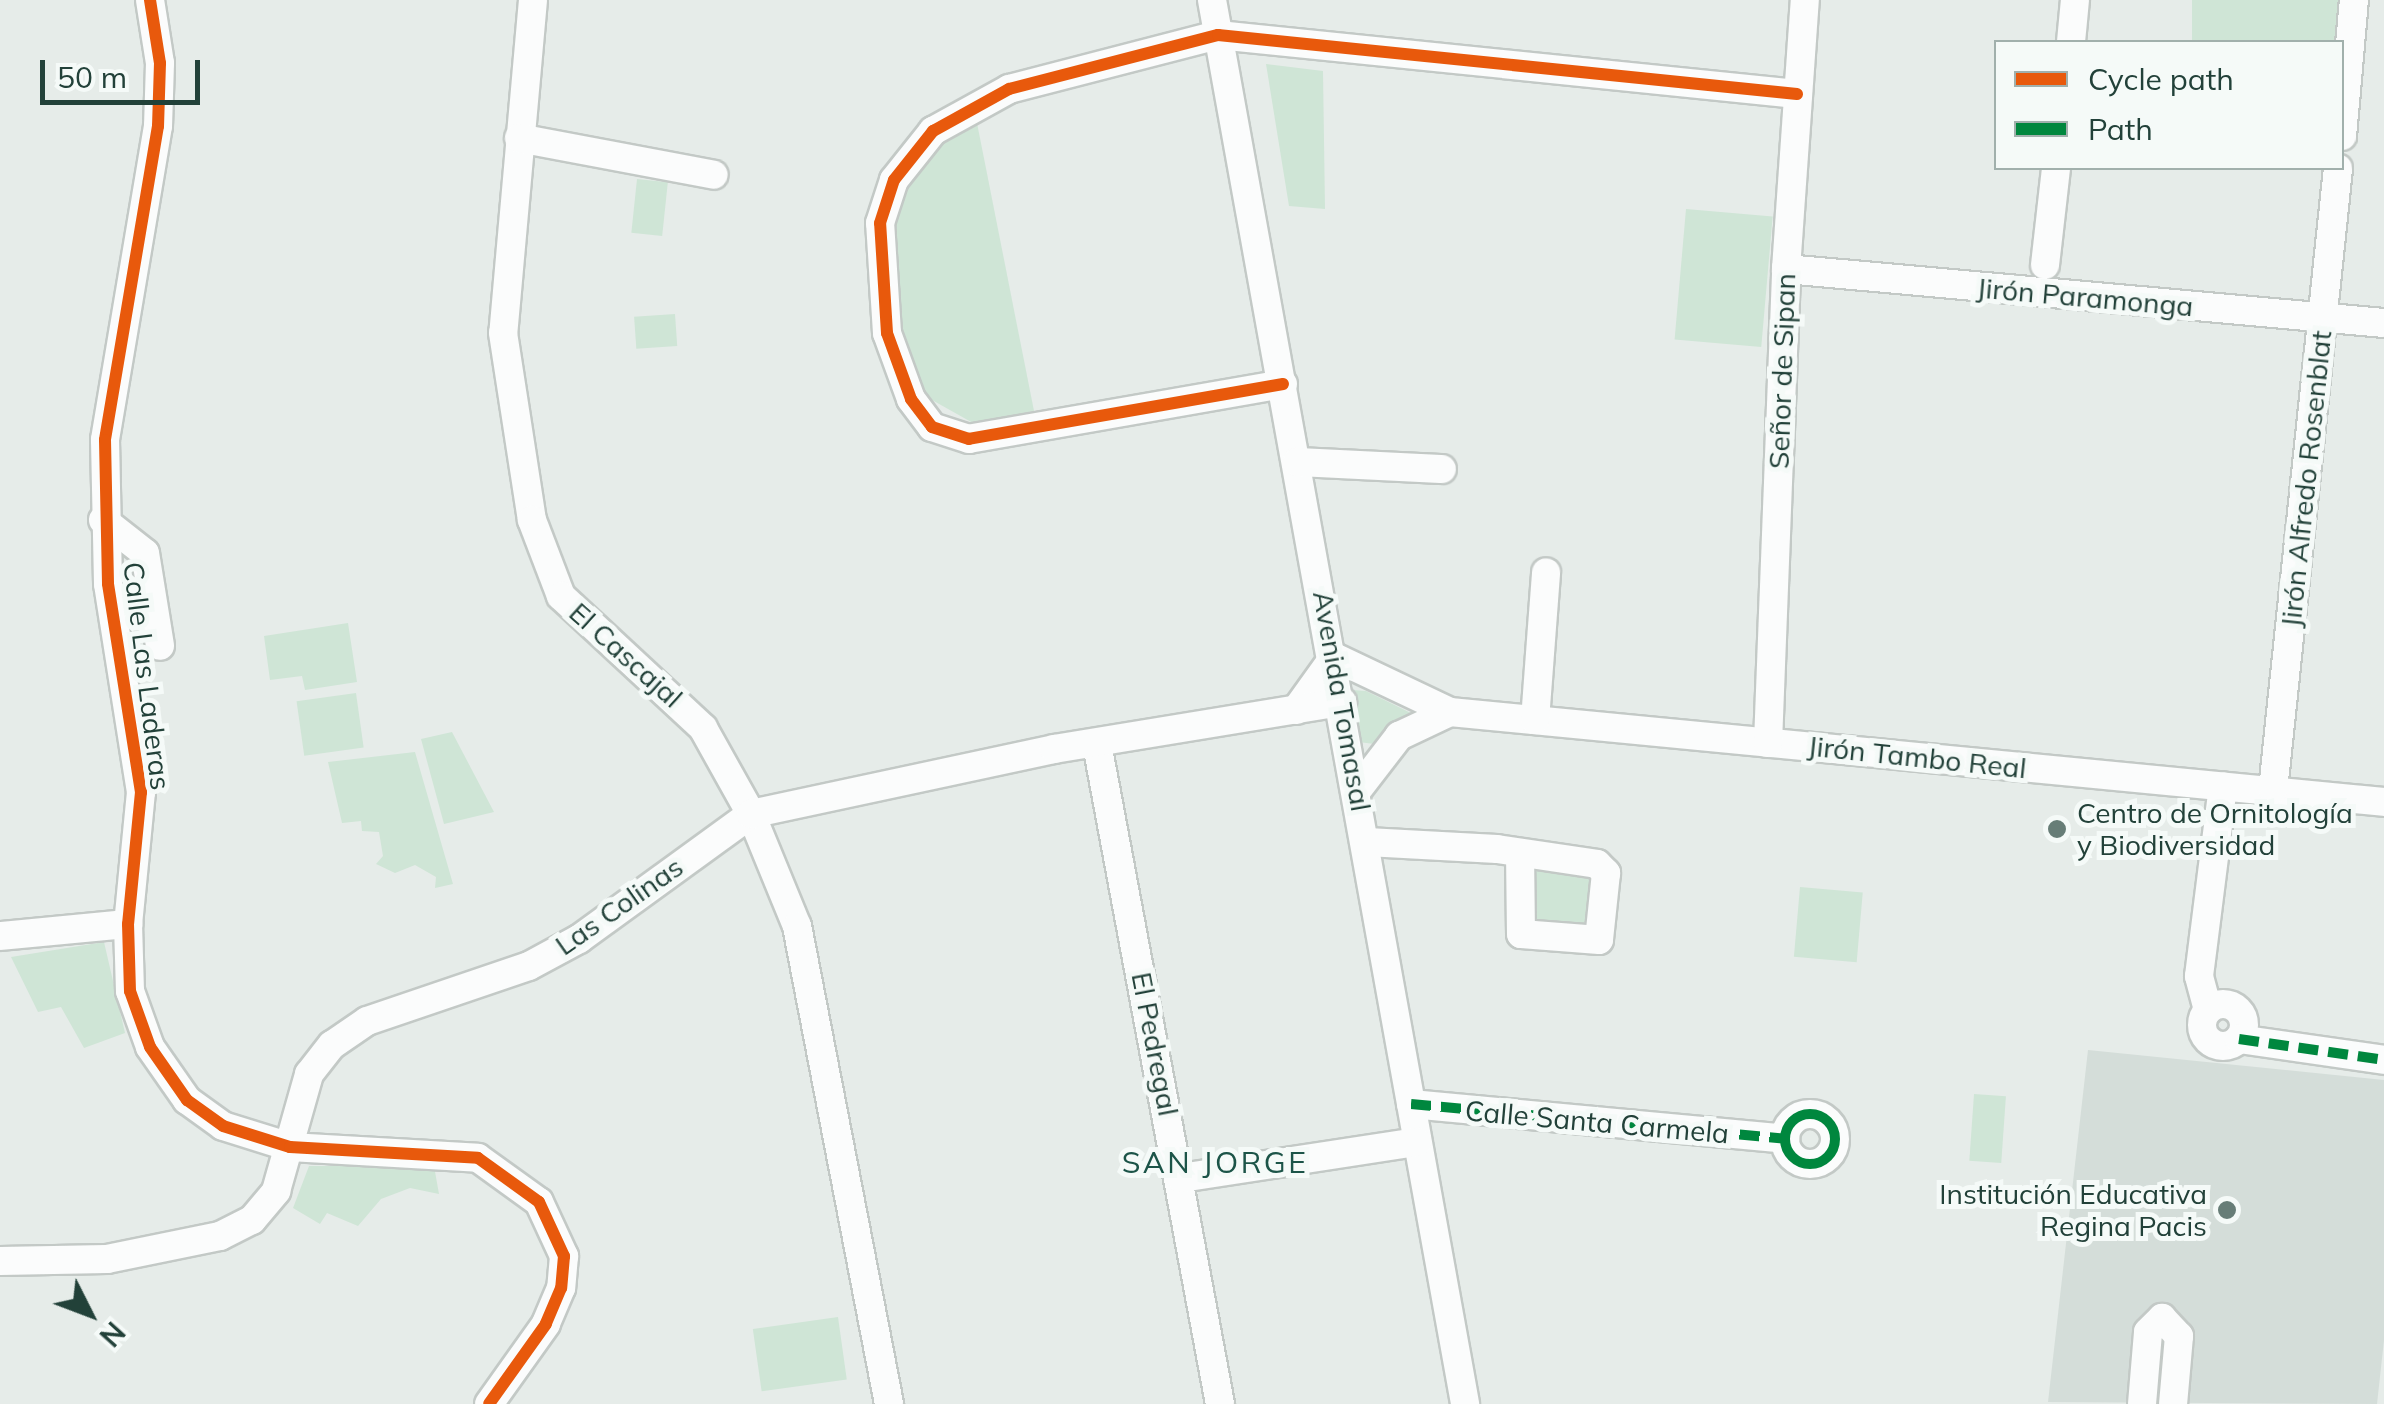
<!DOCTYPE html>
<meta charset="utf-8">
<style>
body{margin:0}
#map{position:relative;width:2384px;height:1404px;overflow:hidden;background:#e6ece9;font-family:Mulish,sans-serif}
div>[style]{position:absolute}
.built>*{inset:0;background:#d4ddd9}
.green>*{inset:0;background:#cfe5d6;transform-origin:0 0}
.roads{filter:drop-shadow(2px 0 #c3c9c6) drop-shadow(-2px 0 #c3c9c6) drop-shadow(0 2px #c3c9c6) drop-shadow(0 -2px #c3c9c6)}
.minor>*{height:28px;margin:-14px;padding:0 14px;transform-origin:14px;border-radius:14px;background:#fbfcfc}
.minor>.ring{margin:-14px;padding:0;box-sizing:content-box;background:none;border:28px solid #fbfcfc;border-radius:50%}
.quiet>*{height:10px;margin-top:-5px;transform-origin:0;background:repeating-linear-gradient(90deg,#00873e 0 20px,transparent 0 30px)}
.quiet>.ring{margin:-5px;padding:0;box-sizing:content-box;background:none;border:10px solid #00873e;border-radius:50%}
.cycleway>*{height:12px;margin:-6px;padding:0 6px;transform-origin:6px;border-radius:6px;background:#e8590c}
.dots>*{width:28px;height:28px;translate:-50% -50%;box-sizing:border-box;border:5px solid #f5faf8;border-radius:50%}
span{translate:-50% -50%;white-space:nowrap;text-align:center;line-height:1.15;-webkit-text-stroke:10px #f5faf8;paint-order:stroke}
.street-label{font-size:28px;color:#224139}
.poi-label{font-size:28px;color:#224139}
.left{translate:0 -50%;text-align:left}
.right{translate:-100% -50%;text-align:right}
.neighbourhood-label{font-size:30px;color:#1c5448;letter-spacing:2.5px}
.legend{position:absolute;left:1994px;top:40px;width:350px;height:130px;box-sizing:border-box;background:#f5faf8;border:2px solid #a1b0ac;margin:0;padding:12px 18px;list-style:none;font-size:30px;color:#224139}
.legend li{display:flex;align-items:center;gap:20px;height:50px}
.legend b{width:50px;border:2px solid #a1b0ac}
.north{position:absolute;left:40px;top:1264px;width:100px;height:100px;-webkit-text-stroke:8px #f5faf8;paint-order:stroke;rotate:132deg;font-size:28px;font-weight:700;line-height:40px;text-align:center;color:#224139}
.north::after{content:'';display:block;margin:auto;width:35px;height:45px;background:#224139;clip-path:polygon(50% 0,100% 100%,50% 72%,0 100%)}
.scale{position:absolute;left:40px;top:60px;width:160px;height:45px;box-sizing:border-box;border:5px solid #224139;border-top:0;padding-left:12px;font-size:30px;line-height:35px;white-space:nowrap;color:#224139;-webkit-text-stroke:8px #f5faf8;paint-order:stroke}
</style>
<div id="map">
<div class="built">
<i style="clip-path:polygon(2088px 1050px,2384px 1080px,2384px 1340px,2377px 1404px,2048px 1402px)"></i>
</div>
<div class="green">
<i style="left:2192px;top:0;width:149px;height:42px"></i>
<i style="clip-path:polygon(1266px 64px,1323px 71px,1325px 209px,1289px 206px)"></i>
<i style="clip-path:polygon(977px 123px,1034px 411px,973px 423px,932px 400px,907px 367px,893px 321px,891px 212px,902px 184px,952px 131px)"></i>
<i style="left:637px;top:179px;width:31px;height:54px;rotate:6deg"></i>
<i style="left:1686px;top:209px;width:87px;height:131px;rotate:5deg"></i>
<i style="left:675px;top:314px;width:32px;height:41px;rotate:86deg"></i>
<i style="clip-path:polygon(348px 623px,357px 682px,305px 690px,302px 676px,270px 680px,264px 636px)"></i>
<i style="clip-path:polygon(1352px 690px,1366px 691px,1419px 717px,1374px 744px,1359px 742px)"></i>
<i style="left:356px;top:693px;width:55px;height:60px;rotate:82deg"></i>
<i style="clip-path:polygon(452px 732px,494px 812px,444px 824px,421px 739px)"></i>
<i style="clip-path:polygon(415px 752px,453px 884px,435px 888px,436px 877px,415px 865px,395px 873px,376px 864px,383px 856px,379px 832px,362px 831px,361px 821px,342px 823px,328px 762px)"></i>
<i style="left:1532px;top:868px;width:67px;height:62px;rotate:4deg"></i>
<i style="left:1800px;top:887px;width:63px;height:70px;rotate:5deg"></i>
<i style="clip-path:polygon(104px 942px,125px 1033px,84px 1048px,61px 1007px,38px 1012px,11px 957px)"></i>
<i style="left:1974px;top:1094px;width:32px;height:67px;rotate:4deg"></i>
<i style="clip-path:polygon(309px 1166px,434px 1166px,439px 1194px,410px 1188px,381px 1199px,358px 1226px,327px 1213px,320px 1224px,293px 1208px)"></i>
<i style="left:838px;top:1317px;width:63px;height:86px;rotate:82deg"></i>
</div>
<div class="roads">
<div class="minor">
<i style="left:150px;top:0;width:64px;rotate:81deg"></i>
<i style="left:160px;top:63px;width:63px;rotate:91.8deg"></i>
<i style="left:158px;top:126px;width:318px;rotate:99.6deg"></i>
<i style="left:105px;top:440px;width:144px;rotate:88.8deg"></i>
<i style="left:108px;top:584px;width:211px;rotate:81deg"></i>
<i style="left:141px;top:792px;width:133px;rotate:95.6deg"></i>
<i style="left:128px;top:924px;width:67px;rotate:88.3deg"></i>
<i style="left:130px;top:991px;width:59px;rotate:70.3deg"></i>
<i style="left:150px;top:1047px;width:65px;rotate:55.1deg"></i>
<i style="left:187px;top:1100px;width:44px;rotate:35.8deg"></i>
<i style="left:223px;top:1126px;width:70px;rotate:17.4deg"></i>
<i style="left:290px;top:1147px;width:188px;rotate:3.3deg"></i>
<i style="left:478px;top:1158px;width:75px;rotate:35.8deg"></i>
<i style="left:539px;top:1202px;width:60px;rotate:65.2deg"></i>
<i style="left:564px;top:1256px;width:32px;rotate:95deg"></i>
<i style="left:561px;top:1288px;width:39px;rotate:113deg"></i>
<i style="left:546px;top:1324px;width:98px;rotate:125.5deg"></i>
<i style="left:533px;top:0;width:334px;rotate:95.1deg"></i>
<i style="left:503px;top:333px;width:189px;rotate:81.2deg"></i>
<i style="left:532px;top:520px;width:81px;rotate:69.1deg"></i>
<i style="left:561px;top:596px;width:194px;rotate:42.9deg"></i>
<i style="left:703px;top:728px;width:98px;rotate:60.8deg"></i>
<i style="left:751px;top:814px;width:121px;rotate:67.7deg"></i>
<i style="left:797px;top:926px;width:487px;rotate:79.1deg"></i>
<i style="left:1212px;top:0;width:1427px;rotate:79.78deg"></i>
<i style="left:2071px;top:42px;width:42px;rotate:-84.6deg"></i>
<i style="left:2342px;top:136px;width:137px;rotate:-85deg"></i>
<i style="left:519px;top:138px;width:198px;rotate:10.7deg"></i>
<i style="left:2045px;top:265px;width:98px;rotate:-83.5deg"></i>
<i style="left:1786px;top:269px;width:600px;rotate:5.16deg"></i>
<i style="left:1283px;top:384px;width:319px;rotate:170.1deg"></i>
<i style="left:969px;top:439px;width:39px;rotate:-162deg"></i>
<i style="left:932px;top:427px;width:35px;rotate:-127deg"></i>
<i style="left:911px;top:399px;width:70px;rotate:-110deg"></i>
<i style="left:887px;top:333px;width:110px;rotate:-93.6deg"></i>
<i style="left:880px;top:223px;width:45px;rotate:-72deg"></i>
<i style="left:894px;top:180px;width:63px;rotate:-51.5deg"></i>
<i style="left:933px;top:131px;width:87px;rotate:-28.9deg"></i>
<i style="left:1009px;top:89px;width:216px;rotate:-14.5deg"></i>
<i style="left:1218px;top:35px;width:582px;rotate:5.82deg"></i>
<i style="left:1297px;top:462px;width:145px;rotate:2.8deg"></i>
<i style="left:103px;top:520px;width:53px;rotate:38.2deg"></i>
<i style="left:145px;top:553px;width:94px;rotate:80.8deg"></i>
<i style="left:1296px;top:710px;width:65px;rotate:-54.4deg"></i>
<i style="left:1334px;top:657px;width:128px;rotate:25.4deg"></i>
<i style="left:1450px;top:712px;width:938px;rotate:5.5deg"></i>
<i style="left:1535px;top:720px;width:148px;rotate:-85.7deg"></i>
<i style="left:1768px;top:743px;width:474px;rotate:-87.8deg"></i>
<i style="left:1786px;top:269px;width:270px;rotate:-86deg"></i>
<i style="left:1097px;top:744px;width:671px;rotate:79.44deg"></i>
<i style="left:1359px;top:788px;width:66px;rotate:-52.4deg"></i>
<i style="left:1399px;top:736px;width:56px;rotate:-25.2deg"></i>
<i style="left:2273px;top:790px;width:625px;rotate:-84.03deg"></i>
<i style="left:1367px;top:842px;width:130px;rotate:3.1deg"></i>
<i style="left:1497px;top:849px;width:101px;rotate:8.5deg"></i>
<i style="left:1597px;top:864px;width:13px;rotate:45deg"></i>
<i style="left:1606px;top:873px;width:67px;rotate:96deg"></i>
<i style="left:1599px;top:940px;width:78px;rotate:-175.6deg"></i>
<i style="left:1521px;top:934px;width:80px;rotate:-90.7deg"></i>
<i style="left:0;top:936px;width:129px;rotate:-5.4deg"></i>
<i class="ring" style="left:2202px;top:1004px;width:14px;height:14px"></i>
<i style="left:2208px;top:1010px;width:35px;rotate:-105deg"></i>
<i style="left:2199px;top:976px;width:191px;rotate:-82.8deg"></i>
<i style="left:2239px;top:1039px;width:147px;rotate:8.2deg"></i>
<i style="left:1411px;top:1104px;width:376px;rotate:5.3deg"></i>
<i class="ring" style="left:1785px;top:1114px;width:22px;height:22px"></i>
<i style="left:1181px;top:1178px;width:239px;rotate:-8.7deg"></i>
<i style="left:0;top:1261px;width:107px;rotate:-1.1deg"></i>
<i style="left:107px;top:1259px;width:115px;rotate:-11.5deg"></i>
<i style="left:220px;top:1236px;width:36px;rotate:-27deg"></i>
<i style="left:252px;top:1220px;width:38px;rotate:-50deg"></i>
<i style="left:276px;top:1191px;width:122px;rotate:-74.2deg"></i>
<i style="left:309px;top:1074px;width:37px;rotate:-52deg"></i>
<i style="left:332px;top:1045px;width:42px;rotate:-34.4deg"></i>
<i style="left:367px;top:1021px;width:171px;rotate:-18.8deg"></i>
<i style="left:529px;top:966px;width:57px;rotate:-28.4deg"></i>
<i style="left:579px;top:939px;width:213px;rotate:-36deg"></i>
<i style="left:751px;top:814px;width:310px;rotate:-12.1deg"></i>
<i style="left:1054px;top:749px;width:292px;rotate:-9.3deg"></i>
<i style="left:2142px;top:1404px;width:72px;rotate:-85.2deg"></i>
<i style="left:2148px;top:1332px;width:20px;rotate:-45deg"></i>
<i style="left:2162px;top:1318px;width:25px;rotate:47deg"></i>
<i style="left:2179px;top:1336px;width:68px;rotate:95deg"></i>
</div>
</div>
<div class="quiet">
<i style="left:2239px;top:1039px;width:147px;rotate:8.2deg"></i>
<i style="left:1411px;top:1104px;width:376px;rotate:5.3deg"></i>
<i class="ring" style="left:1785px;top:1114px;width:40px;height:40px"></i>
</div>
<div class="cycleway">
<i style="left:150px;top:0;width:64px;rotate:81deg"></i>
<i style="left:160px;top:63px;width:63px;rotate:91.8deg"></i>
<i style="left:158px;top:126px;width:318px;rotate:99.6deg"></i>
<i style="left:105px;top:440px;width:144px;rotate:88.8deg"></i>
<i style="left:108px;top:584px;width:211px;rotate:81deg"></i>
<i style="left:141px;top:792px;width:133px;rotate:95.6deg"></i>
<i style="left:128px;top:924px;width:67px;rotate:88.3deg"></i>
<i style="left:130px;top:991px;width:59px;rotate:70.3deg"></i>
<i style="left:150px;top:1047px;width:65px;rotate:55.1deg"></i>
<i style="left:187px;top:1100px;width:44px;rotate:35.8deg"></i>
<i style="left:223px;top:1126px;width:70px;rotate:17.4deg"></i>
<i style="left:290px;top:1147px;width:188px;rotate:3.3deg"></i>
<i style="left:478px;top:1158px;width:75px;rotate:35.8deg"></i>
<i style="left:539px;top:1202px;width:60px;rotate:65.2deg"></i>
<i style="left:564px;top:1256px;width:32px;rotate:95deg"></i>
<i style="left:561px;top:1288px;width:39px;rotate:113deg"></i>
<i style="left:546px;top:1324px;width:98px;rotate:125.5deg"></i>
<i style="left:1283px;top:384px;width:319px;rotate:170.1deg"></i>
<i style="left:969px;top:439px;width:39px;rotate:-162deg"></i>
<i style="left:932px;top:427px;width:35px;rotate:-127deg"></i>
<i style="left:911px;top:399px;width:70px;rotate:-110deg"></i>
<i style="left:887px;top:333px;width:110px;rotate:-93.6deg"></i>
<i style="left:880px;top:223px;width:45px;rotate:-72deg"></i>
<i style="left:894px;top:180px;width:63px;rotate:-51.5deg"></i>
<i style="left:933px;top:131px;width:87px;rotate:-28.9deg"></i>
<i style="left:1009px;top:89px;width:216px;rotate:-14.5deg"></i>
<i style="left:1218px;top:35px;width:582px;rotate:5.82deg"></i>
</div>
<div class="dots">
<i style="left:2057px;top:829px;background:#677d77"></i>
<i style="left:2227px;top:1210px;background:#677d77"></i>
</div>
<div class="street-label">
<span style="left:2085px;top:297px;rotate:5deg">Jirón Paramonga</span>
<span style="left:1782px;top:371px;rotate:-88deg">Señor de Sipan</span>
<span style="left:2306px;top:479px;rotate:-84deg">Jirón Alfredo Rosenblat</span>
<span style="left:626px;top:655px;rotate:42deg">El Cascajal</span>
<span style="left:147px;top:676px;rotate:83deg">Calle Las Laderas</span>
<span style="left:1342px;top:701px;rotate:80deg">Avenida Tomasal</span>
<span style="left:1917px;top:757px;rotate:6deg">Jirón Tambo Real</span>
<span style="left:619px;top:906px;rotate:-35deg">Las Colinas</span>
<span style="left:1155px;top:1044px;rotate:79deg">El Pedregal</span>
<span style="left:1597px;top:1122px;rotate:5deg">Calle Santa Carmela</span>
</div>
<div class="poi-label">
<span class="left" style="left:2077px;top:829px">Centro de Ornitología<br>y Biodiversidad</span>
<span class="right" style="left:2207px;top:1210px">Institución Educativa<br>Regina Pacis</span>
</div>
<div class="neighbourhood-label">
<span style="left:1215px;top:1162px">SAN JORGE</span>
</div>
<ul class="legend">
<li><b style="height:12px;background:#e8590c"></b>Cycle path</li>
<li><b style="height:12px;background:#00873e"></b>Path</li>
</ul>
<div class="north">N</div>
<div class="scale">50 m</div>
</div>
